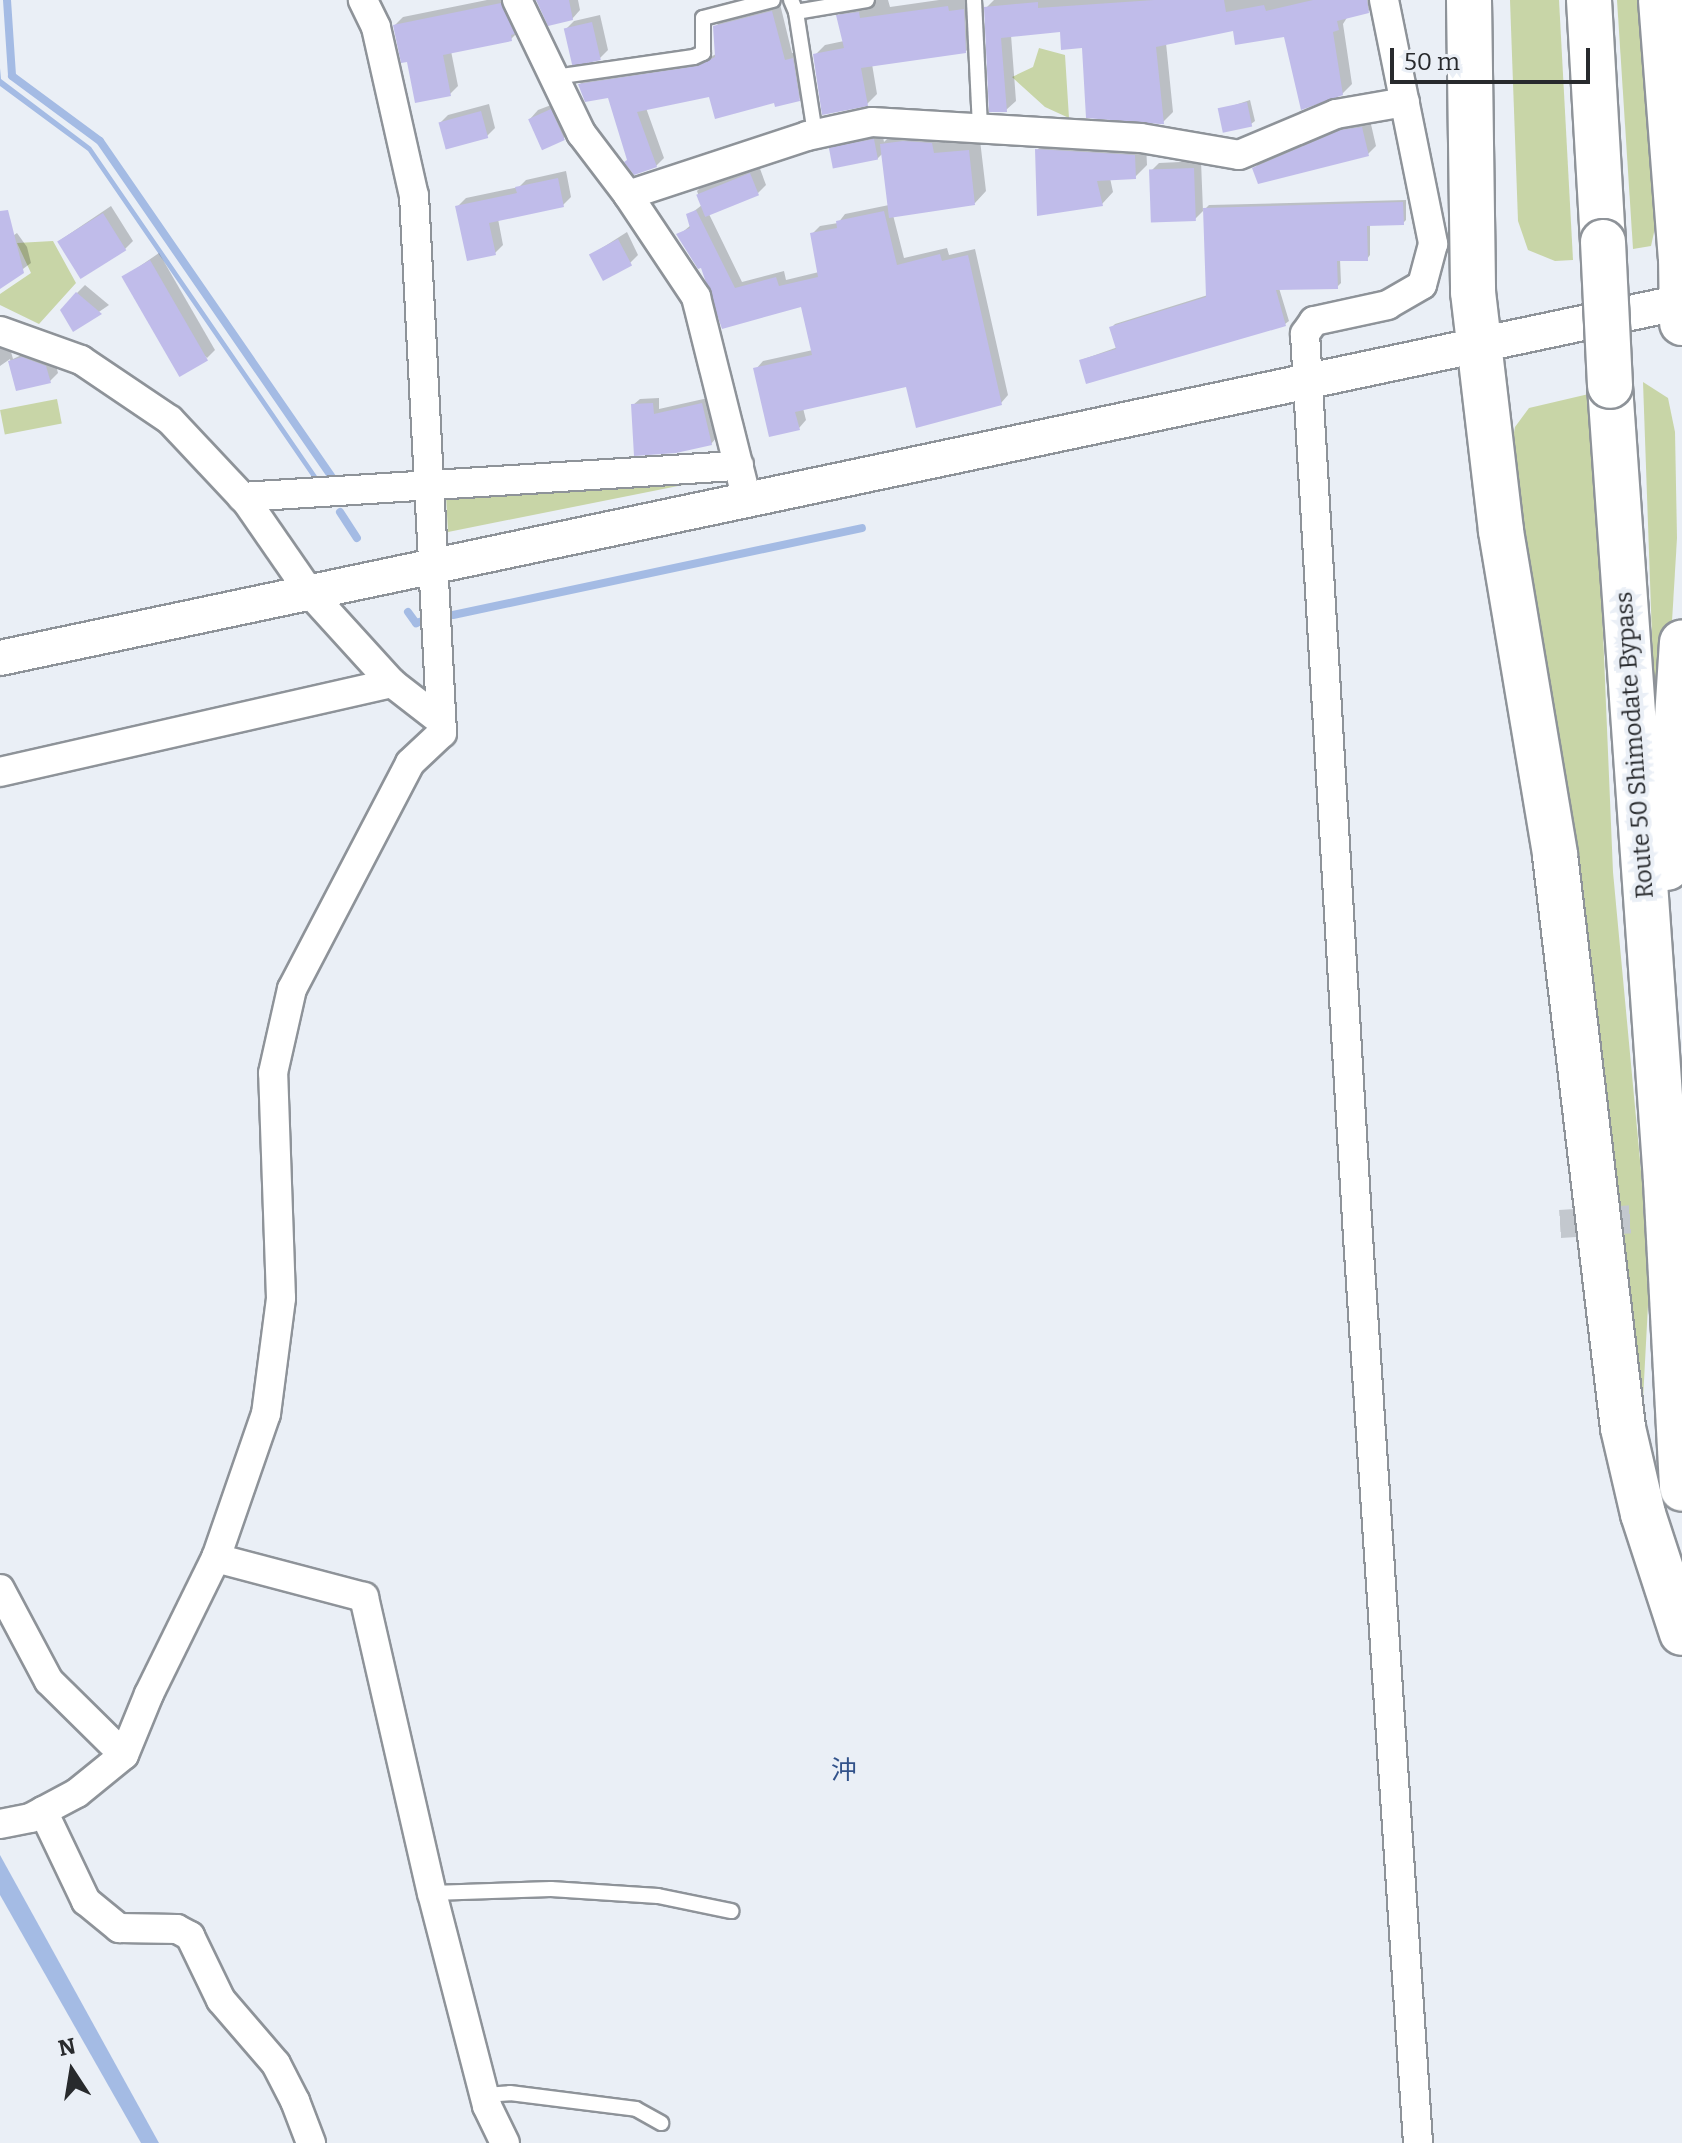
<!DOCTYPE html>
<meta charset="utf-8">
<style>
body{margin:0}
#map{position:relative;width:1682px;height:2143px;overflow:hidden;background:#eaeff6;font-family:Bitter,"Noto Sans JP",serif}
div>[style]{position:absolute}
.green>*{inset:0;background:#c8d5a7;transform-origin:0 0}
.water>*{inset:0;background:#a4bbe4}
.shadow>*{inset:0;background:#0003}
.stream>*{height:8px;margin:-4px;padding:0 4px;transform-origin:4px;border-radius:4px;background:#a4bbe4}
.building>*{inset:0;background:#c0bcea;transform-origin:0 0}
.minor-tunnel>*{height:28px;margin-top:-14px;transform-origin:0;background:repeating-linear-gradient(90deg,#c3c8ce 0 28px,transparent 0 42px)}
.roads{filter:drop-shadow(2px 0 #8e9399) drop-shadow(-2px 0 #8e9399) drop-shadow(0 2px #8e9399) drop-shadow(0 -2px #8e9399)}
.service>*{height:14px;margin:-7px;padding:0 7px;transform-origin:7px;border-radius:7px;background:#fff}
.minor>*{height:28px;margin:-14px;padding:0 14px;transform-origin:14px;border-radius:14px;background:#fff}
.tertiary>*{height:34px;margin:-17px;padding:0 17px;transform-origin:17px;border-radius:17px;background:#fff}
.trunk>*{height:44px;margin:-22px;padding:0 22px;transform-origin:22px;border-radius:22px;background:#fff}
.bridges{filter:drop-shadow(2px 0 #8e9399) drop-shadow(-2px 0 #8e9399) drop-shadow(0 2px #8e9399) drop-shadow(0 -2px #8e9399)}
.trunk-bridge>*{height:44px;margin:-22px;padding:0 22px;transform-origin:22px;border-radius:22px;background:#fff}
span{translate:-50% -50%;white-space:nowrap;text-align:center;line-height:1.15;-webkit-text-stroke:8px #eaeff6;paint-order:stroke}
.street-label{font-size:24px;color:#282a2d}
.neighbourhood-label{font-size:26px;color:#32528a}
.north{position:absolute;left:32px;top:2031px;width:80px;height:80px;-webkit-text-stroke:6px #eaeff6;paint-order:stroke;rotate:348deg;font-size:22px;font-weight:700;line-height:32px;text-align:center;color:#282a2d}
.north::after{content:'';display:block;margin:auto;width:28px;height:36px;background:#282a2d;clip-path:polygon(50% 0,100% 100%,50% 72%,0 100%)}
.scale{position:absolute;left:1390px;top:48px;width:200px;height:36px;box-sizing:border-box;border:4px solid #282a2d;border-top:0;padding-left:10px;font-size:24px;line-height:28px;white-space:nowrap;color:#282a2d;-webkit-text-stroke:6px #eaeff6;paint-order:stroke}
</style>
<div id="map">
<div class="green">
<i style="clip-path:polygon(1510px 0,1559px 0,1573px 260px,1555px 261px,1528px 250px,1518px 221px)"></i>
<i style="clip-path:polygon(1617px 0,1649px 0,1657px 219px,1651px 246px,1633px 249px)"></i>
<i style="clip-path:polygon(1039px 48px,1065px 55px,1069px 118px,1045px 107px,1012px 77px,1033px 67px)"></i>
<i style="clip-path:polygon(53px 241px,76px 283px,39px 324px,0 305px,0 294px,31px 273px,17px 243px)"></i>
<i style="clip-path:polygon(1643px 382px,1668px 398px,1675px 432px,1677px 538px,1664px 755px,1657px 780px)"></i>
<i style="clip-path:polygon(1593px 393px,1613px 872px,1650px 1267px,1642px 1419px,1511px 450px,1515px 427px,1529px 408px)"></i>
<i style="left:57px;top:399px;width:25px;height:58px;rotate:79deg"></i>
<i style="clip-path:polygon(718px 478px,448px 532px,446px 495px)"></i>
</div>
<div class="water">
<i style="clip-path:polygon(0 68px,1px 79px,91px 147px,319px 479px,316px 483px,88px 151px,0 86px)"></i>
<i style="clip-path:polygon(0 1855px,159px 2143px,141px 2143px,0 1895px)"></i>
</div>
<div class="shadow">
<i style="clip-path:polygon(487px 0,511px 0,519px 31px,511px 39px,451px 51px,458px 86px,450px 94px,409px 59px,395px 25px,403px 17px)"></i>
<i style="clip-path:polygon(539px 0,578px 0,580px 10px,572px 19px)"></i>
<i style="clip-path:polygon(873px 0,888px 0,890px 7px,939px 0,974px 0,976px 41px,966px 51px,872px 64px,877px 94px,867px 104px,815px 55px,825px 45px,844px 41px,838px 16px,848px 6px)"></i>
<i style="clip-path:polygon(994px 0,1378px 0,1378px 2px,1368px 11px,1348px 16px,1343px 24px,1352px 84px,1342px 94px,1286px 35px,1234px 29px,1166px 43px,1173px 112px,1163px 122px,1062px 30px,1011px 35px,1016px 101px,1006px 110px,986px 8px)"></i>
<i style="clip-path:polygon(780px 4px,792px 53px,800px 52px,806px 92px,799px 99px,710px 95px,646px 108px,664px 158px,656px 166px,629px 160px,610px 96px,580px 84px,587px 77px,707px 59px,716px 54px,715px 27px,723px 19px)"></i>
<i style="clip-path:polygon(600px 15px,608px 50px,600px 58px,566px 29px,574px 21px)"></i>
<i style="clip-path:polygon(1250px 100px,1255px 121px,1251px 124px,1220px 110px)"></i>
<i style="clip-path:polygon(559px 102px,572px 130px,564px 138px,541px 147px,530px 119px,538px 110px)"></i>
<i style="clip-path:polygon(489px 104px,495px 128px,487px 136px,440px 123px,448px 115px)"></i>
<i style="clip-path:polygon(1370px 120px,1376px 146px,1368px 154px,1254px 169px,1262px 160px,1351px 123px)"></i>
<i style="clip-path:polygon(882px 132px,884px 142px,893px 133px,943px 132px,945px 143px,980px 140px,986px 191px,975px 203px,893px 215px,904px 258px,947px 248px,949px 255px,975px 249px,1008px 395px,1001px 403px,907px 384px,803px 408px,806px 420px,799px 428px,756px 369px,763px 361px,813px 350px,803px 305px,723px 327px,702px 265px,679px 235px,691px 225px,689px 215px,702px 205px,697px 191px,705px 183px,759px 166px,766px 185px,758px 193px,708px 212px,742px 282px,784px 271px,786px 280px,819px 272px,812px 234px,820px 226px,838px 223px,845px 214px,889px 205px,883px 153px,877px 159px,831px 149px,839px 141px)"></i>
<i style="clip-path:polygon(1049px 138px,1146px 144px,1147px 165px,1135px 177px,1110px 178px,1113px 192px,1102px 204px,1037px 150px)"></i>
<i style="clip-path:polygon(1201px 161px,1203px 211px,1209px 205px,1406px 200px,1406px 220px,1403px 223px,1370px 224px,1370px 255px,1367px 259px,1340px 259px,1341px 283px,1337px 287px,1279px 288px,1289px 321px,1285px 324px,1081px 360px,1118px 347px,1112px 327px,1115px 324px,1208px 295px,1205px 209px,1195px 219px,1151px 171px,1159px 163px)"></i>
<i style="clip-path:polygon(566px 171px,571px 197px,563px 205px,498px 219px,503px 245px,495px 253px,458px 206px,466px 198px,519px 187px,526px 180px)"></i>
<i style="clip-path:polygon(111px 206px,133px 241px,125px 249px,59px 241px)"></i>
<i style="clip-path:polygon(627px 232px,638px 255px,630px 263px,591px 255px)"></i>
<i style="clip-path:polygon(17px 233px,27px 247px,31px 263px,0 286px,0 245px)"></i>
<i style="clip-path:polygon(159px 253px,215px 350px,207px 358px,124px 277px)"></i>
<i style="clip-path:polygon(85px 285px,109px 305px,74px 329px,77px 293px)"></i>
<i style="clip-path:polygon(0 337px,8px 341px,13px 359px,32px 350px,54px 358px,58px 373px,50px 381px,17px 389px,10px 359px,0 366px)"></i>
<i style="clip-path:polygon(659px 398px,659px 409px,708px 398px,717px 437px,711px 444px,633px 405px,640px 399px)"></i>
</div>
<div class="stream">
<i style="left:7px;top:0;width:76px;rotate:86.2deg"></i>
<i style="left:12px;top:76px;width:109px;rotate:36.5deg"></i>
<i style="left:100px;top:141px;width:408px;rotate:55.4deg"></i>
<i style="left:340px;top:512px;width:31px;rotate:57deg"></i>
<i style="left:408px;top:612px;width:14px;rotate:54deg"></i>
<i style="left:416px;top:623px;width:10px;rotate:-17deg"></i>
<i style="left:453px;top:615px;width:418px;rotate:-12deg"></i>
</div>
<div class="building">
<i style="clip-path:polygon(536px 0,569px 0,573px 20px,548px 26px)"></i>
<i style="clip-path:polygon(1154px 0,1224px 0,1226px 12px,1264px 5px,1266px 11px,1313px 0,1367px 0,1369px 13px,1337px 21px,1339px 30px,1333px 32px,1343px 95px,1301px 110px,1284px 37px,1235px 45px,1233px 31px,1156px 47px,1164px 124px,1160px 124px,1086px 118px,1082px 48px,1061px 50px,1060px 32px,1001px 38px,1007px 112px,989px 112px,984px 7px,1038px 2px,1038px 8px)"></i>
<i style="clip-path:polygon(501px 3px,515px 34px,511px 35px,512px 41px,443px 55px,451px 96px,415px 103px,407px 62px,401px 63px,393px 25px)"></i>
<i style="clip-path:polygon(948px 6px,949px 11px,964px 9px,966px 53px,861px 68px,868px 106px,822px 115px,813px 54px,844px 48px,836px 15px,859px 12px,860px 18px)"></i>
<i style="clip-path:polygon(772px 11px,785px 60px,793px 58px,800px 101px,775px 107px,774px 103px,715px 119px,709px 97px,637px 112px,657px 167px,634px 175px,624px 162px,627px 160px,608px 98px,585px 102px,578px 84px,698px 66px,715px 57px,713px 26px)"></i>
<i style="left:592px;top:22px;width:39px;height:29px;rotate:77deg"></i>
<i style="left:1247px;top:102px;width:25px;height:30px;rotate:78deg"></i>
<i style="left:551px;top:109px;width:34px;height:25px;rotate:66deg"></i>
<i style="left:481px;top:111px;width:28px;height:44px;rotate:75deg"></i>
<i style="clip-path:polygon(1362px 127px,1369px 156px,1258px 184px,1252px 168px,1341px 130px)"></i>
<i style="left:874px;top:139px;width:21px;height:46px;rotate:79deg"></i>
<i style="clip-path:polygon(903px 141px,932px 143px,934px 153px,969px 150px,975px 205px,889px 218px,880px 144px)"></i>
<i style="clip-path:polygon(1035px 149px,1135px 155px,1136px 179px,1097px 181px,1103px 206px,1037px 216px)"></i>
<i style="left:1194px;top:168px;width:53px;height:45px;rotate:88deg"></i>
<i style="left:750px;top:173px;width:24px;height:58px;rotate:68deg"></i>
<i style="clip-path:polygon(558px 178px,564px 207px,489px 223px,496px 255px,467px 261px,455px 206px,517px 193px,515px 187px)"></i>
<i style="clip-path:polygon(1403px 202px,1404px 225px,1367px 226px,1368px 261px,1337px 261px,1338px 289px,1276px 290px,1286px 326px,1086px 384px,1079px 360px,1116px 349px,1109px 327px,1206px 297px,1203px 208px)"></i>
<i style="clip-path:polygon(8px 210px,24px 273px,0 289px,0 211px)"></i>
<i style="clip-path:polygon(696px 210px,735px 288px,776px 277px,779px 286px,818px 277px,810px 233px,837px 228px,836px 221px,884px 211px,897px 265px,940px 254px,942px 261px,968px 255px,1002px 405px,916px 428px,906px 387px,795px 412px,800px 430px,769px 437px,753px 368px,812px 355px,801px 307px,722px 329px,701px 268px,698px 269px,676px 234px,690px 228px,686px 214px)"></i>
<i style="left:103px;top:213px;width:44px;height:54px;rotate:58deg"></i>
<i style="left:618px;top:239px;width:30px;height:33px;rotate:62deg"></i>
<i style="left:150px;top:260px;width:116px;height:33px;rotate:60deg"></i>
<i style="clip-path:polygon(76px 292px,102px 314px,73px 332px,60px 310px)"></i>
<i style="clip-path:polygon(22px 357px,46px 366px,51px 383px,16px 391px,8px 361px)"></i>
<i style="clip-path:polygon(653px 403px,654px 414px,702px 403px,712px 445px,676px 453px,634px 456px,631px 404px)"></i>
</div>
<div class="minor-tunnel">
<i style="left:1560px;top:1224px;width:121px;rotate:-3.8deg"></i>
</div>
<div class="roads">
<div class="service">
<i style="left:791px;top:0;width:13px;rotate:67deg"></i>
<i style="left:796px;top:12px;width:123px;rotate:81.1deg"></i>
<i style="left:974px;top:0;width:128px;rotate:87.3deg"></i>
<i style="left:796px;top:12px;width:72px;rotate:-9.6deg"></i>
<i style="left:555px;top:77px;width:140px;rotate:-8.2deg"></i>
<i style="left:694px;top:57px;width:10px;rotate:-24deg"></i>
<i style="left:703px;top:53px;width:35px;rotate:-90deg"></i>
<i style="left:703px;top:18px;width:72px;rotate:-14.4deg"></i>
<i style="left:432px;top:1893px;width:119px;rotate:-1.9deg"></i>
<i style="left:551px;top:1889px;width:107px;rotate:3.7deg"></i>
<i style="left:658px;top:1896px;width:75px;rotate:11.6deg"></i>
<i style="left:484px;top:2095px;width:26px;rotate:-4deg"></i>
<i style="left:510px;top:2093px;width:127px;rotate:7.2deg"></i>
<i style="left:636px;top:2109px;width:29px;rotate:29deg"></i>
</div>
<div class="minor">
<i style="left:517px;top:0;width:148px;rotate:64.3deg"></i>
<i style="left:581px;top:133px;width:78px;rotate:52.8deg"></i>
<i style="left:628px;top:195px;width:123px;rotate:56.3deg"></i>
<i style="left:696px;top:297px;width:209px;rotate:75.9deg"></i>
<i style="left:1384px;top:0;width:249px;rotate:78.6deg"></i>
<i style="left:1433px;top:244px;width:42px;rotate:105deg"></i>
<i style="left:1422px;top:285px;width:39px;rotate:150deg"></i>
<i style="left:1388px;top:305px;width:76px;rotate:167.8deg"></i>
<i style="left:1314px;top:321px;width:16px;rotate:125deg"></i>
<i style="left:1305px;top:334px;width:905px;rotate:86.64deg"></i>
<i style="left:1358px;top:1237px;width:908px;rotate:86.21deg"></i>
<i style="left:628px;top:195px;width:188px;rotate:-18.2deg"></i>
<i style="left:807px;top:136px;width:66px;rotate:-12.2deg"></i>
<i style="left:872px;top:122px;width:269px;rotate:3.4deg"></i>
<i style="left:1141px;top:138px;width:99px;rotate:9.8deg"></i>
<i style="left:1239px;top:155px;width:105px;rotate:-22.9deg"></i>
<i style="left:1336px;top:114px;width:70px;rotate:-9.9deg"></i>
<i style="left:0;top:331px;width:86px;rotate:19.7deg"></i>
<i style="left:81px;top:360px;width:107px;rotate:34deg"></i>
<i style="left:170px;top:420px;width:112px;rotate:46.8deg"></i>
<i style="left:247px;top:502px;width:111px;rotate:55.3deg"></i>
<i style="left:310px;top:593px;width:122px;rotate:47.7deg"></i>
<i style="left:392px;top:683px;width:62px;rotate:37.8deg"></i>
<i style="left:242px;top:497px;width:498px;rotate:-3.6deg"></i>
<i style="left:0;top:772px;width:402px;rotate:-12.8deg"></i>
<i style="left:216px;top:1558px;width:153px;rotate:14.8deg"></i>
<i style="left:364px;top:1597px;width:304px;rotate:77.1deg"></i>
<i style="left:432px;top:1893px;width:220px;rotate:75.5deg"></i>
<i style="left:487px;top:2106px;width:41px;rotate:64.1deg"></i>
<i style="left:0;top:1589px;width:104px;rotate:62deg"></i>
<i style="left:49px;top:1681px;width:105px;rotate:44.6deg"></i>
<i style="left:43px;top:1811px;width:100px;rotate:64.5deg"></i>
<i style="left:86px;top:1901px;width:43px;rotate:39.3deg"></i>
<i style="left:119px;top:1928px;width:58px;rotate:1deg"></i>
<i style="left:177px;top:1929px;width:15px;rotate:28deg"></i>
<i style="left:190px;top:1936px;width:71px;rotate:64.2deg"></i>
<i style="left:221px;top:2000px;width:84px;rotate:49.3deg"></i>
<i style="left:276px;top:2064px;width:42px;rotate:62.8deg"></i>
<i style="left:295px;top:2101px;width:45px;rotate:69.1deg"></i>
<i style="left:0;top:1824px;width:31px;rotate:-11deg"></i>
<i style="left:30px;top:1818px;width:53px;rotate:-28deg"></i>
<i style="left:77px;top:1793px;width:60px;rotate:-39deg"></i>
<i style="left:124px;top:1755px;width:66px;rotate:-67.7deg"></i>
<i style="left:149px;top:1694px;width:152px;rotate:-63.8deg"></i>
<i style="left:216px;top:1558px;width:152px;rotate:-70.9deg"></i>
<i style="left:266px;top:1414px;width:117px;rotate:-82.6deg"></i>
<i style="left:281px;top:1298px;width:225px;rotate:-92deg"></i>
<i style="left:273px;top:1073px;width:86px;rotate:-77.3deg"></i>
<i style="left:292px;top:989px;width:255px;rotate:-62.4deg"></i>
<i style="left:410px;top:763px;width:44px;rotate:-43.2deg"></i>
<i style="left:442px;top:733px;width:538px;rotate:-92.98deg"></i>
<i style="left:414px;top:196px;width:173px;rotate:-102.7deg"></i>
<i style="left:376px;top:27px;width:30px;rotate:-116deg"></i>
</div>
<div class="tertiary">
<i style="left:0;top:658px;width:1719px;rotate:-11.95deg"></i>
</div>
<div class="trunk">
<i style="left:1469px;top:0;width:292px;rotate:89.2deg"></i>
<i style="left:1473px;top:292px;width:241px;rotate:83.3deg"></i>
<i style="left:1501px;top:531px;width:328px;rotate:80.5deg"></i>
<i style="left:1555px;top:855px;width:577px;rotate:83.23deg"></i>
<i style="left:1623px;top:1428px;width:88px;rotate:76.9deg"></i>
<i style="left:1643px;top:1514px;width:125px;rotate:71.9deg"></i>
<i style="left:1589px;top:0;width:242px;rotate:86.7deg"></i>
<i style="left:1661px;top:0;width:258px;rotate:85.6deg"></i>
<i style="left:1681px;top:257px;width:66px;rotate:89.1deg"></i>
<i style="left:1610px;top:386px;width:797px;rotate:85.97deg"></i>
<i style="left:1666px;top:1181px;width:308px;rotate:87deg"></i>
<i style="left:1667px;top:868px;width:226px;rotate:-86.2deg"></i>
</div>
</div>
<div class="bridges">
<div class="trunk-bridge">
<i style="left:1603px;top:242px;width:144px;rotate:87.2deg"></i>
</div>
</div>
<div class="street-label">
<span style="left:1635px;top:745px;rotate:-94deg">Route 50 Shimodate Bypass</span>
</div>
<div class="neighbourhood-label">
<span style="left:844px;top:1771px">沖</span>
</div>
<div class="north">N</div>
<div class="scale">50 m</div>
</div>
